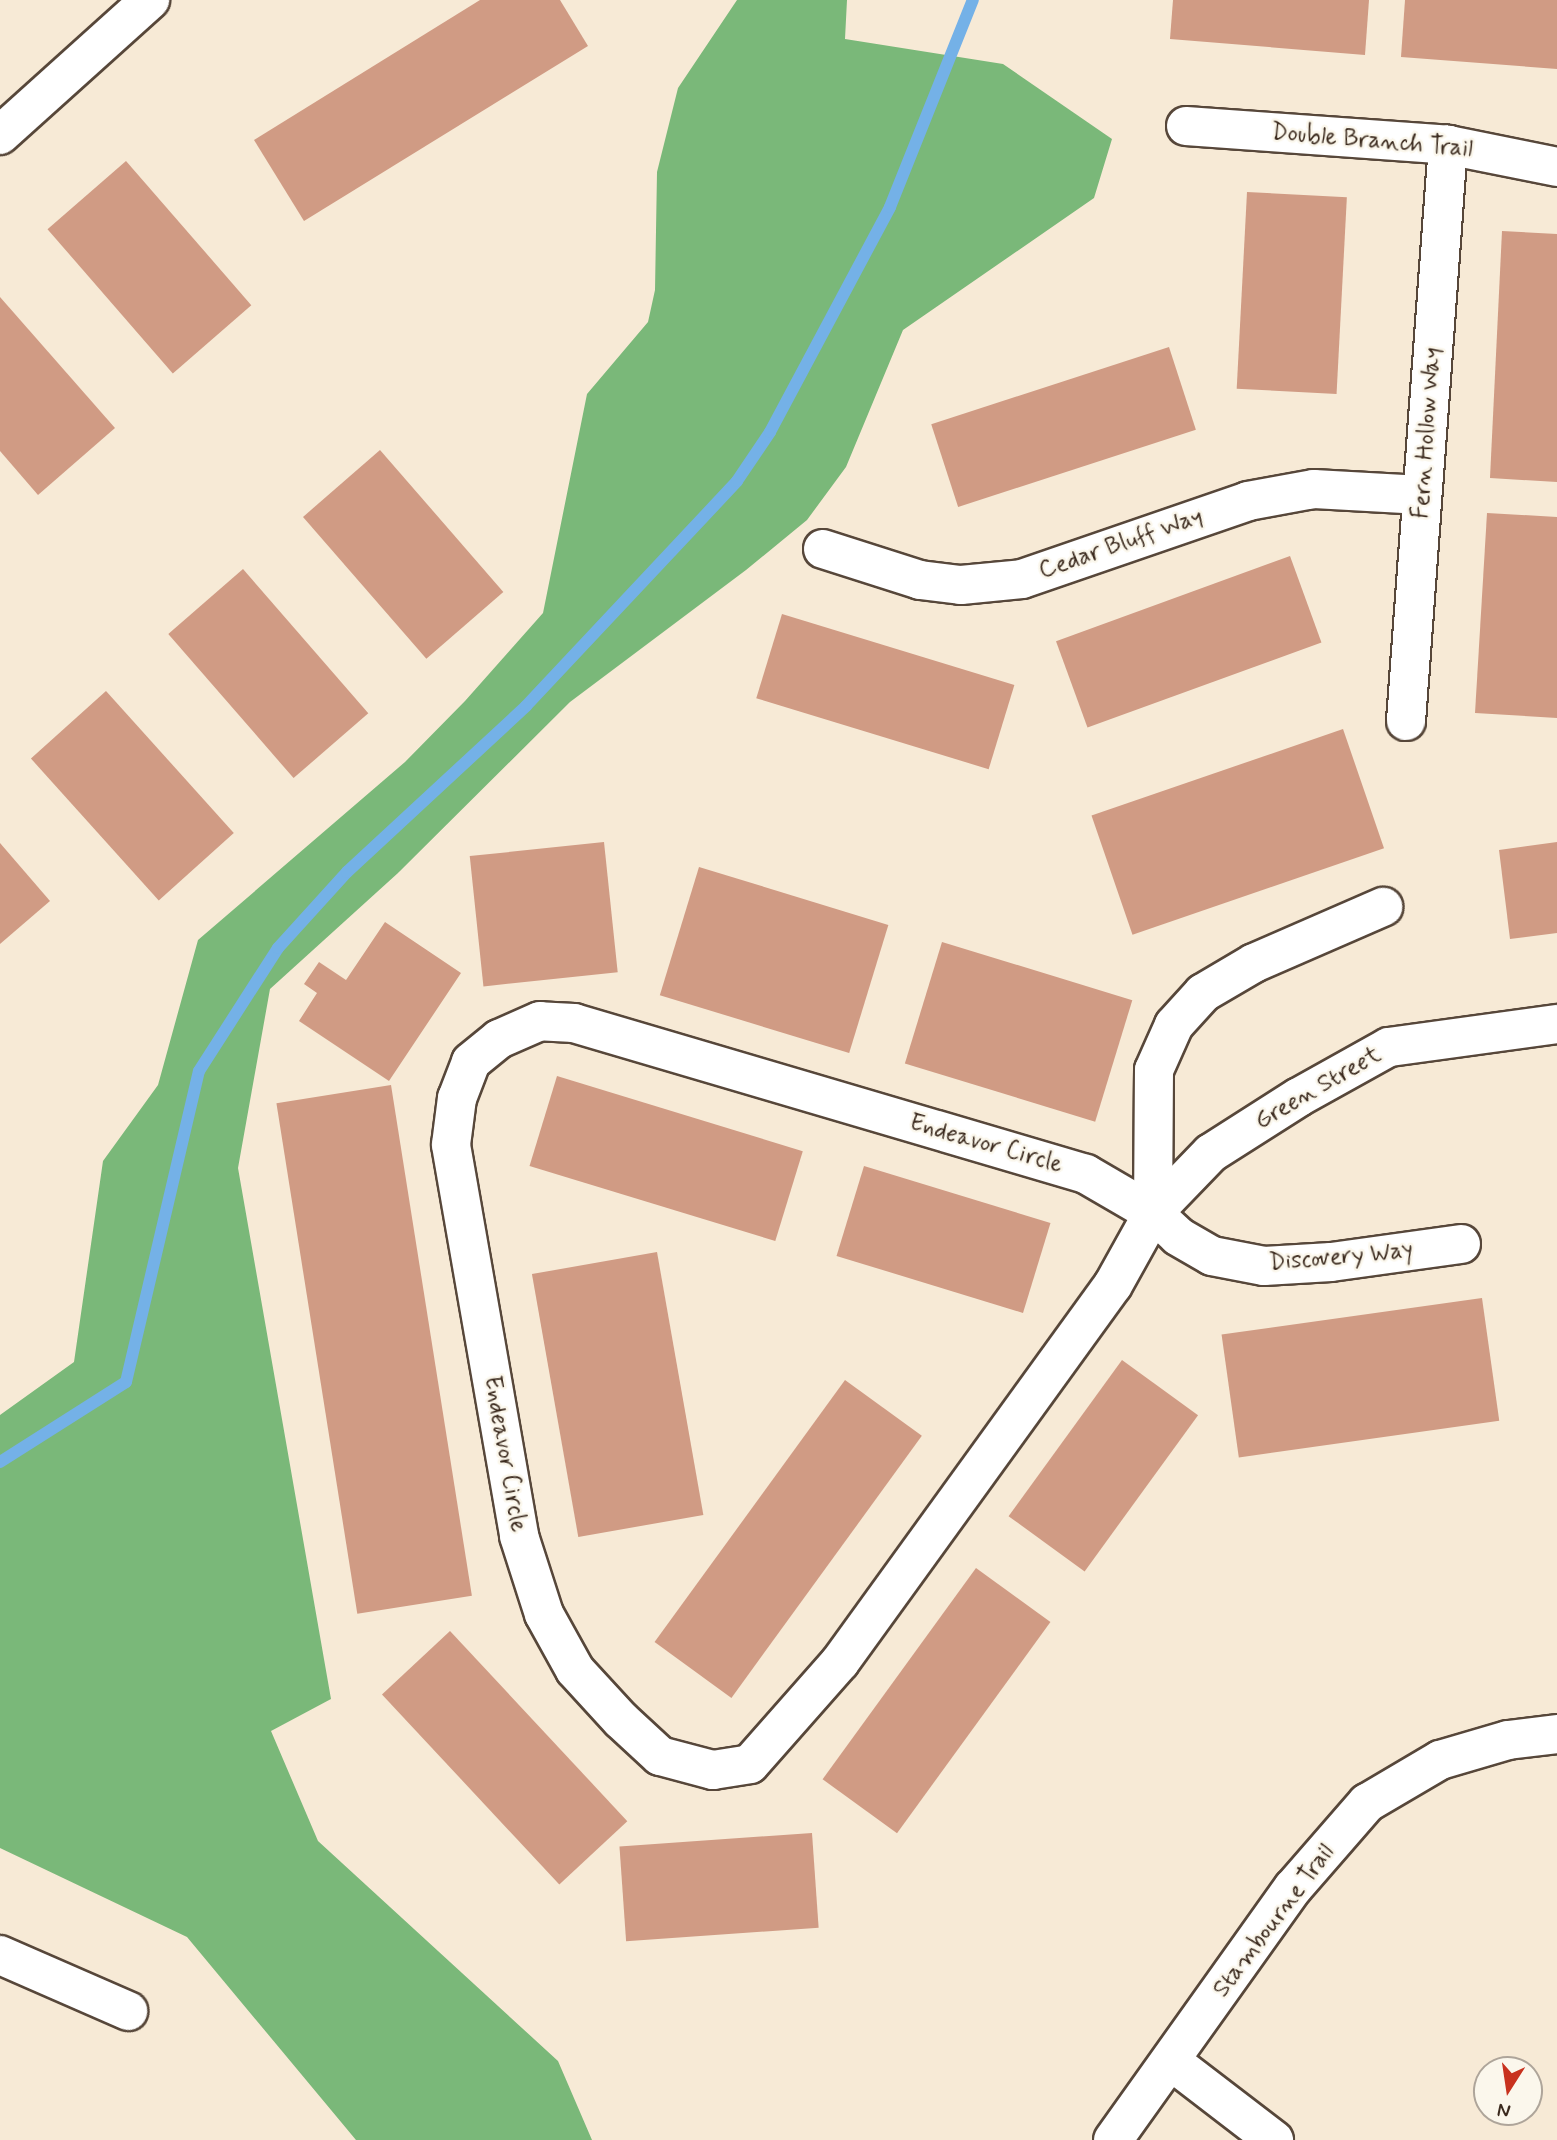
<!DOCTYPE html>
<style>
body{margin:0}
#map{position:relative;width:1557px;height:2140px;overflow:hidden;background:#f7ead6;font-family:Mynerve,sans-serif}
div>[style]{position:absolute}
.forest>*{inset:0;background:#7ab879}
.stream>*{height:12px;margin:-6px;padding:0 6px;transform-origin:6px;border-radius:6px;background:#74b1e7}
.building>*{inset:0;background:#d09b84;transform-origin:0 0}
.roads{filter:drop-shadow(2px 0 #57473a) drop-shadow(-2px 0 #57473a) drop-shadow(0 2px #57473a) drop-shadow(0 -2px #57473a)}
.minor>*{height:38px;margin:-19px;padding:0 19px;transform-origin:19px;border-radius:19px;background:#fff}
span{translate:-50% -50%;white-space:nowrap;text-align:center;line-height:1.15;-webkit-text-stroke:5px #fbf7ec;paint-order:stroke}
.street-label{font-size:24px;color:#3b2a1e}
.north{position:absolute;left:1473px;top:2056px;width:70px;height:70px;box-sizing:border-box;background:#fbf7ec;border:2px solid #aea59a;border-radius:50%;rotate:192deg;font-size:19px;font-weight:700;line-height:28px;text-align:center;color:#3b2a1e}
.north::after{content:'';display:block;margin:auto;width:24px;height:32px;background:#c8321e;clip-path:polygon(50% 0,100% 100%,50% 72%,0 100%)}
</style>
<div id="map">
<div class="forest">
<i style="clip-path:polygon(737px 0,847px 0,845px 39px,1003px 64px,1112px 139px,1094px 198px,903px 330px,846px 467px,807px 520px,746px 570px,570px 702px,398px 873px,270px 989px,238px 1168px,331px 1699px,271px 1731px,318px 1841px,558px 2061px,592px 2140px,356px 2140px,187px 1937px,0 1848px,0 1415px,74px 1362px,103px 1161px,158px 1085px,198px 940px,405px 762px,465px 701px,543px 613px,587px 394px,648px 322px,655px 290px,657px 172px,678px 88px)"></i>
</div>
<div class="stream">
<i style="left:0;top:1462px;width:149px;rotate:-32.4deg"></i>
<i style="left:126px;top:1382px;width:319px;rotate:-76.8deg"></i>
<i style="left:199px;top:1071px;width:146px;rotate:-57.3deg"></i>
<i style="left:278px;top:948px;width:103px;rotate:-47.8deg"></i>
<i style="left:347px;top:872px;width:244px;rotate:-42.8deg"></i>
<i style="left:526px;top:706px;width:308px;rotate:-46.8deg"></i>
<i style="left:737px;top:481px;width:59px;rotate:-56deg"></i>
<i style="left:770px;top:432px;width:255px;rotate:-61.9deg"></i>
<i style="left:890px;top:207px;width:223px;rotate:-68.2deg"></i>
</div>
<div class="building">
<i style="clip-path:polygon(480px 0,560px 0,588px 46px,304px 221px,254px 140px)"></i>
<i style="clip-path:polygon(1173px 0,1369px 0,1365px 55px,1170px 39px)"></i>
<i style="clip-path:polygon(1405px 0,1557px 0,1557px 69px,1401px 57px)"></i>
<i style="left:126px;top:161px;width:191px;height:104px;rotate:49deg"></i>
<i style="left:1247px;top:192px;width:100px;height:197px;rotate:3deg"></i>
<i style="clip-path:polygon(1502px 231px,1557px 234px,1557px 482px,1490px 478px)"></i>
<i style="clip-path:polygon(0 297px,115px 428px,38px 495px,0 451px)"></i>
<i style="left:1169px;top:347px;width:87px;height:250px;rotate:72deg"></i>
<i style="left:380px;top:450px;width:188px;height:102px;rotate:49deg"></i>
<i style="clip-path:polygon(1487px 513px,1557px 517px,1557px 718px,1475px 713px)"></i>
<i style="left:1290px;top:556px;width:92px;height:249px;rotate:70deg"></i>
<i style="left:243px;top:569px;width:191px;height:99px;rotate:49deg"></i>
<i style="left:782px;top:614px;width:243px;height:88px;rotate:17deg"></i>
<i style="left:106px;top:691px;width:191px;height:101px;rotate:48deg"></i>
<i style="left:1343px;top:729px;width:126px;height:266px;rotate:71deg"></i>
<i style="left:604px;top:842px;width:131px;height:135px;rotate:84deg"></i>
<i style="clip-path:polygon(1557px 842px,1557px 933px,1510px 939px,1499px 850px)"></i>
<i style="clip-path:polygon(0 843px,50px 901px,0 944px)"></i>
<i style="left:699px;top:867px;width:198px;height:134px;rotate:17deg"></i>
<i style="clip-path:polygon(385px 922px,461px 973px,389px 1081px,299px 1021px,317px 993px,304px 984px,319px 962px,346px 980px)"></i>
<i style="left:942px;top:942px;width:199px;height:127px;rotate:17deg"></i>
<i style="left:557px;top:1076px;width:257px;height:94px;rotate:17deg"></i>
<i style="left:391px;top:1085px;width:517px;height:116px;rotate:81deg"></i>
<i style="left:864px;top:1166px;width:195px;height:94px;rotate:17deg"></i>
<i style="left:657px;top:1252px;width:267px;height:127px;rotate:80deg"></i>
<i style="left:1482px;top:1298px;width:124px;height:263px;rotate:82deg"></i>
<i style="left:1122px;top:1360px;width:94px;height:193px;rotate:36deg"></i>
<i style="left:845px;top:1380px;width:95px;height:324px;rotate:36deg"></i>
<i style="left:976px;top:1568px;width:92px;height:261px;rotate:36deg"></i>
<i style="left:450px;top:1631px;width:260px;height:93px;rotate:47deg"></i>
<i style="left:812px;top:1833px;width:95px;height:193px;rotate:86deg"></i>
</div>
<div class="roads">
<div class="minor">
<i style="left:1186px;top:126px;width:263px;rotate:4.1deg"></i>
<i style="left:1448px;top:145px;width:111px;rotate:11.4deg"></i>
<i style="left:0;top:135px;width:202px;rotate:-42deg"></i>
<i style="left:823px;top:549px;width:102px;rotate:17.7deg"></i>
<i style="left:920px;top:580px;width:41px;rotate:7deg"></i>
<i style="left:961px;top:585px;width:61px;rotate:-5.6deg"></i>
<i style="left:1022px;top:579px;width:239px;rotate:-19deg"></i>
<i style="left:1248px;top:501px;width:67px;rotate:-10.3deg"></i>
<i style="left:1314px;top:489px;width:108px;rotate:3.2deg"></i>
<i style="left:1406px;top:721px;width:578px;rotate:-85.83deg"></i>
<i style="left:1153px;top:1213px;width:143px;rotate:-89.6deg"></i>
<i style="left:1154px;top:1070px;width:49px;rotate:-66deg"></i>
<i style="left:1174px;top:1025px;width:43px;rotate:-47.8deg"></i>
<i style="left:1203px;top:993px;width:59px;rotate:-30.5deg"></i>
<i style="left:1254px;top:963px;width:141px;rotate:-23.5deg"></i>
<i style="left:1461px;top:1244px;width:131px;rotate:172.1deg"></i>
<i style="left:1331px;top:1262px;width:67px;rotate:176.6deg"></i>
<i style="left:1264px;top:1266px;width:53px;rotate:-169.1deg"></i>
<i style="left:1212px;top:1256px;width:39px;rotate:-150deg"></i>
<i style="left:1178px;top:1236px;width:34px;rotate:-137deg"></i>
<i style="left:1153px;top:1213px;width:78px;rotate:-149.8deg"></i>
<i style="left:1086px;top:1174px;width:534px;rotate:-163.57deg"></i>
<i style="left:574px;top:1023px;width:34px;rotate:-177deg"></i>
<i style="left:540px;top:1021px;width:45px;rotate:156.3deg"></i>
<i style="left:499px;top:1039px;width:36px;rotate:141deg"></i>
<i style="left:471px;top:1062px;width:39px;rotate:111deg"></i>
<i style="left:457px;top:1098px;width:47px;rotate:97.3deg"></i>
<i style="left:451px;top:1145px;width:397px;rotate:80.1deg"></i>
<i style="left:519px;top:1536px;width:82px;rotate:72.2deg"></i>
<i style="left:544px;top:1614px;width:64px;rotate:61deg"></i>
<i style="left:575px;top:1670px;width:68px;rotate:47.4deg"></i>
<i style="left:621px;top:1720px;width:53px;rotate:42.7deg"></i>
<i style="left:660px;top:1756px;width:55px;rotate:14.8deg"></i>
<i style="left:713px;top:1770px;width:37px;rotate:-9deg"></i>
<i style="left:750px;top:1764px;width:136px;rotate:-48.6deg"></i>
<i style="left:840px;top:1662px;width:465px;rotate:-54.1deg"></i>
<i style="left:1113px;top:1285px;width:82px;rotate:-60.9deg"></i>
<i style="left:1153px;top:1213px;width:83px;rotate:-46deg"></i>
<i style="left:1211px;top:1153px;width:104px;rotate:-32.5deg"></i>
<i style="left:1299px;top:1097px;width:103px;rotate:-29.1deg"></i>
<i style="left:1389px;top:1047px;width:170px;rotate:-7.8deg"></i>
<i style="left:0;top:1955px;width:140px;rotate:23.6deg"></i>
<i style="left:1171px;top:2061px;width:130px;rotate:37.5deg"></i>
<i style="left:1113px;top:2140px;width:310px;rotate:-54.5deg"></i>
<i style="left:1293px;top:1888px;width:113px;rotate:-49deg"></i>
<i style="left:1367px;top:1803px;width:85px;rotate:-30.5deg"></i>
<i style="left:1440px;top:1760px;width:71px;rotate:-16.4deg"></i>
<i style="left:1508px;top:1740px;width:49px;rotate:-7deg"></i>
</div>
</div>
<div class="street-label">
<span style="left:1372px;top:141px;rotate:5deg">Double Branch Trail</span>
<span style="left:1427px;top:433px;rotate:-86deg">Fern Hollow Way</span>
<span style="left:1121px;top:544px;rotate:-19deg">Cedar Bluff Way</span>
<span style="left:1318px;top:1088px;rotate:-30deg">Green Street</span>
<span style="left:986px;top:1144px;rotate:16deg">Endeavor Circle</span>
<span style="left:1341px;top:1257px;rotate:-5deg">Discovery Way</span>
<span style="left:505px;top:1454px;rotate:80deg">Endeavor Circle</span>
<span style="left:1274px;top:1921px;rotate:-53deg">Stambourne Trail</span>
</div>
<div class="north">N</div>
</div>
